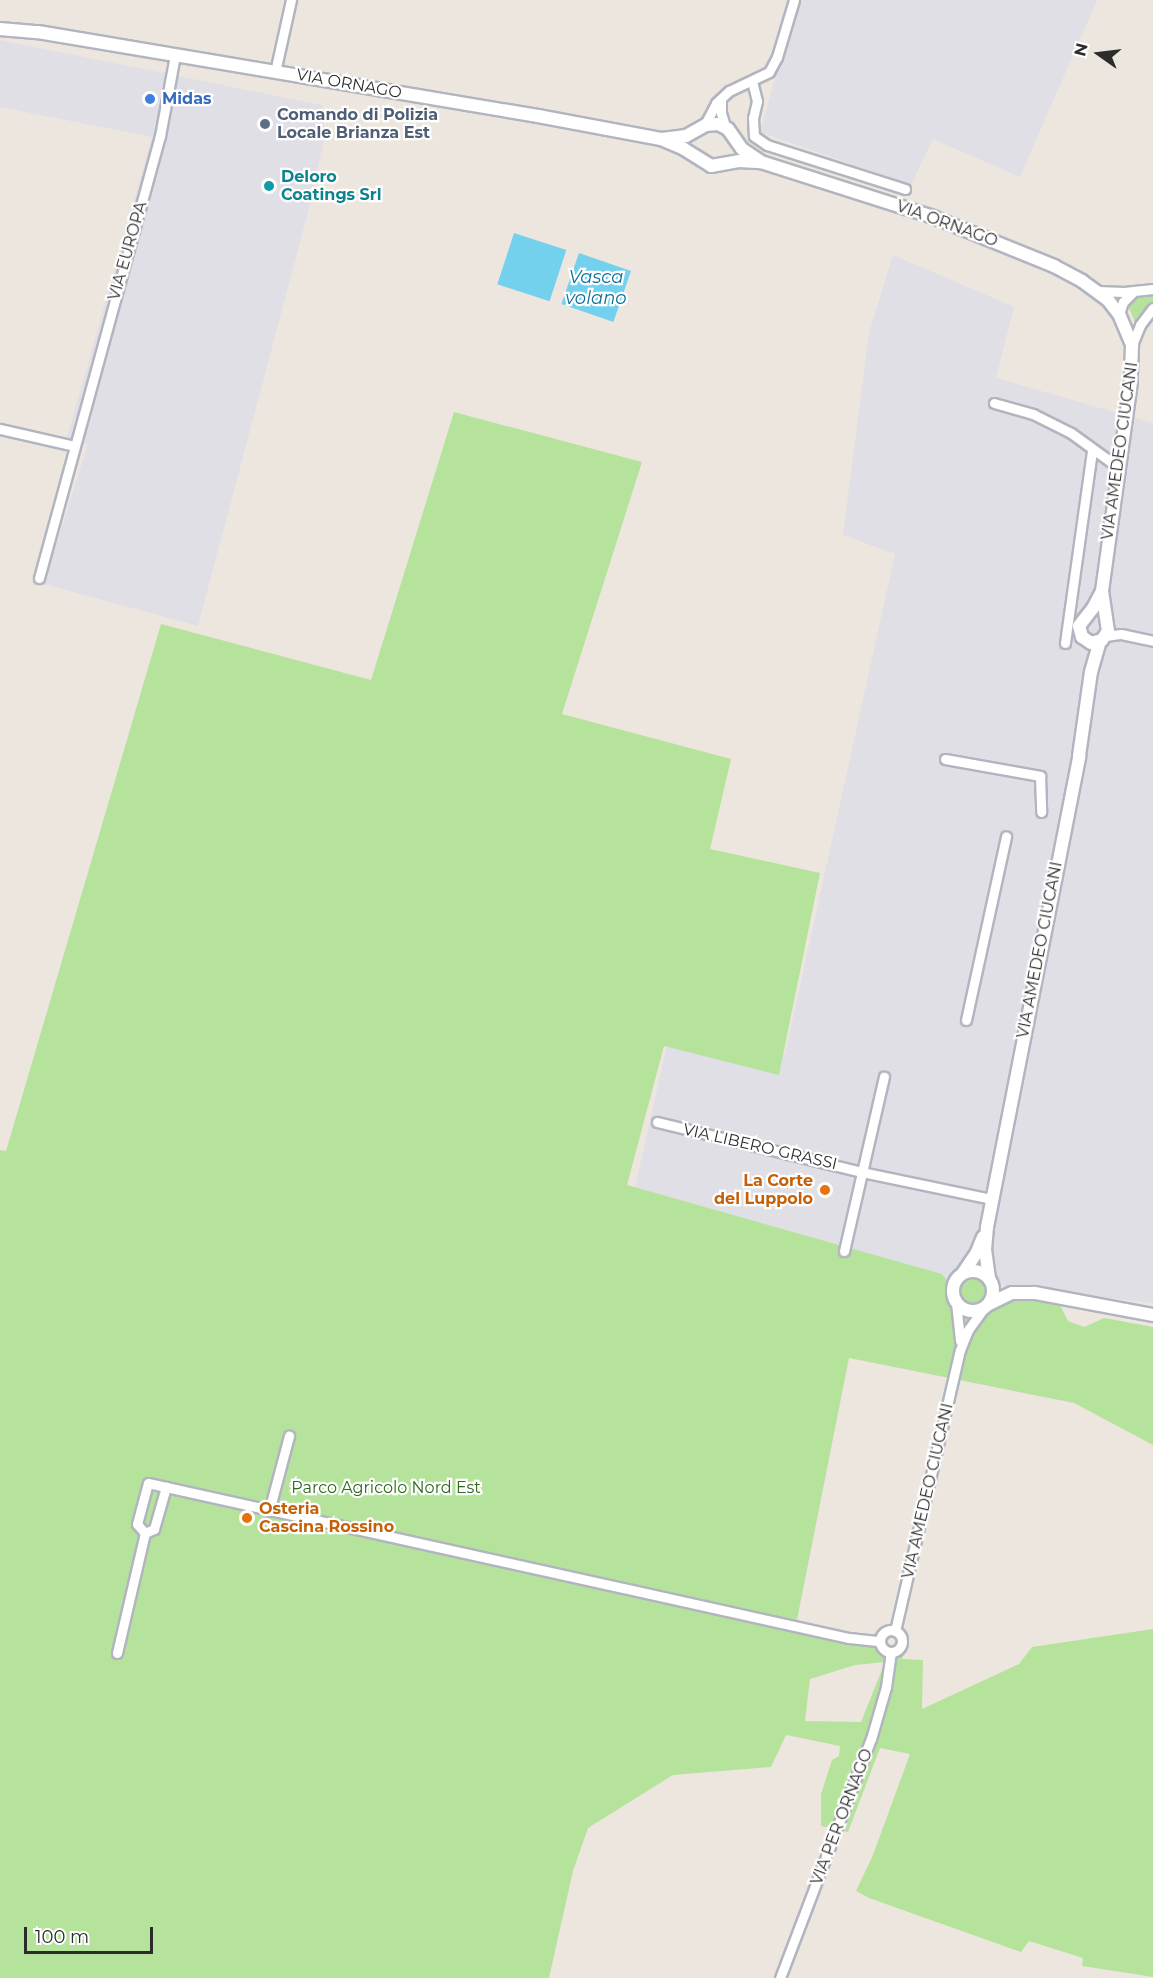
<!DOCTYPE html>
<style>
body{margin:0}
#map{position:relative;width:1153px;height:1978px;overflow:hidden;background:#ede6de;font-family:Montserrat,sans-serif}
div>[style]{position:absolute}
.industrial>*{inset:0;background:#e0dfe6}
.green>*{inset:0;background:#b6e39c}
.water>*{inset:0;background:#74d1ed;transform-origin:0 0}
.roads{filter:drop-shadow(2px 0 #b2b5bf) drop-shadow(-2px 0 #b2b5bf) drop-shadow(0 2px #b2b5bf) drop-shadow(0 -2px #b2b5bf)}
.minor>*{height:9px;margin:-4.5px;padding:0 4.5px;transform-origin:4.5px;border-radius:4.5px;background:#fff}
.minor>.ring{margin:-4.5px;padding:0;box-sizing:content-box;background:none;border:9px solid #fff;border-radius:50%}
.secondary>*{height:12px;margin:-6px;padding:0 6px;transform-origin:6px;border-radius:6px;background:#fff}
.secondary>.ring{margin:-6px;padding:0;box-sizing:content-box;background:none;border:12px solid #fff;border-radius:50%}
.dots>*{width:16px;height:16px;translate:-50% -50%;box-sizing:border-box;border:3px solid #fff;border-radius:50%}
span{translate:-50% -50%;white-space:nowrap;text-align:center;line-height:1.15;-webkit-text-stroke:4.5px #fff;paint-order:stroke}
.street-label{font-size:16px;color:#2c2c2c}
.shop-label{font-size:16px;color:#366cbe;font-weight:700}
.left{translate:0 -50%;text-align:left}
.service-label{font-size:16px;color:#4e5e75;font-weight:700}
.culture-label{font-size:16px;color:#0d838f;font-weight:700}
.food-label{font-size:16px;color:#c56008;font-weight:700}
.right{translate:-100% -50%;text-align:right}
.park-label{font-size:16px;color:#2e691c}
.water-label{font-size:18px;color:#10709c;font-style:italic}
.north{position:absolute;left:1069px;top:24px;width:60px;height:60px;-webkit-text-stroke:4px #fff;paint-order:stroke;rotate:284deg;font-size:16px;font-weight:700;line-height:24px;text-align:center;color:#2c2c2c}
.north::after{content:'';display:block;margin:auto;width:21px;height:27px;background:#2c2c2c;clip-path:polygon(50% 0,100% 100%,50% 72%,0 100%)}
.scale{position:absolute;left:24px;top:1927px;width:129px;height:27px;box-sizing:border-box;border:3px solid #2c2c2c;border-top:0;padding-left:8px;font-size:18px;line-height:21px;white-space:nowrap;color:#2c2c2c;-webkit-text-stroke:4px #fff;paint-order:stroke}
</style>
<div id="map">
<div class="industrial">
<i style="clip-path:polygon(797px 0,1097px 0,1020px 177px,933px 139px,911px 185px,760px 132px)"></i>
<i style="clip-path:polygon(0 40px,322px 105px,325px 135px,308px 212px,198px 626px,44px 584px,88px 444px,67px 438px,152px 137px,0 107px)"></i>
<i style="clip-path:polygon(893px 255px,1014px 307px,996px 378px,1153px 423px,1153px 1303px,944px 1279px,630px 1210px,671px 1027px,785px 1054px,895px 554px,843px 535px,869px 333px)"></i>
</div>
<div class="green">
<i style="clip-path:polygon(1153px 291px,1153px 304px,1136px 324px,1128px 306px,1130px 302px,1140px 293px)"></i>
<i style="clip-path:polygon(evenodd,454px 412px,642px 462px,562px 714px,731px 759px,710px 849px,820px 873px,779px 1075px,664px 1046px,627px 1185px,942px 1274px,952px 1287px,958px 1290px,967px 1277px,979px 1277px,987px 1284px,1060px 1305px,1068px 1321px,1084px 1327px,1104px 1318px,1153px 1327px,1153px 1445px,1074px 1403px,849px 1358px,796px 1625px,904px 1653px,902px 1659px,923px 1660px,922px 1709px,1019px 1664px,1032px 1647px,1153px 1629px,1153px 1977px,1082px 1966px,1083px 1958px,1029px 1941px,1021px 1952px,869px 1898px,856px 1891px,873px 1855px,910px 1754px,880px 1748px,848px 1832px,821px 1826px,821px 1794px,832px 1760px,839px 1756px,840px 1746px,786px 1735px,771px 1767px,673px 1775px,588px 1828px,573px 1871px,549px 1978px,0 1978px,0 1150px,6px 1151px,161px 624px,371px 680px,454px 412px,885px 1662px,861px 1722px,805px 1721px,810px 1679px,855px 1665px,885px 1662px)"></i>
</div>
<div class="water">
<i style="left:514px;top:233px;width:55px;height:54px;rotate:18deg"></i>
<i style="left:579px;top:253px;width:55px;height:54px;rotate:19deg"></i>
</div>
<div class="roads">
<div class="minor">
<i style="left:275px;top:72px;width:74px;rotate:-77.5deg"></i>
<i style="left:752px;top:81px;width:21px;rotate:76deg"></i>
<i style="left:757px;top:101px;width:17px;rotate:103deg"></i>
<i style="left:753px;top:118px;width:18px;rotate:87deg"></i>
<i style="left:754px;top:136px;width:16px;rotate:35deg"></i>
<i style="left:767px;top:145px;width:145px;rotate:17.7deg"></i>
<i style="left:721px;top:99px;width:14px;rotate:90deg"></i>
<i style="left:721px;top:113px;width:14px;rotate:73deg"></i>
<i style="left:704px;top:126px;width:26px;rotate:-62deg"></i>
<i style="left:716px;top:103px;width:18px;rotate:-43deg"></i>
<i style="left:729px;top:91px;width:44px;rotate:-25.4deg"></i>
<i style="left:769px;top:72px;width:17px;rotate:-62deg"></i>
<i style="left:777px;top:57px;width:59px;rotate:-73.4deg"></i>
<i style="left:1097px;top:291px;width:27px;rotate:2deg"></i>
<i style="left:1124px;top:292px;width:29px;rotate:-6deg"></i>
<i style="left:1119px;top:314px;width:13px;rotate:-72deg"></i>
<i style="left:1123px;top:302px;width:14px;rotate:-45deg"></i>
<i style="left:1132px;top:345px;width:22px;rotate:-68deg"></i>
<i style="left:1140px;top:325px;width:21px;rotate:-53deg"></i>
<i style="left:994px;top:403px;width:41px;rotate:15.8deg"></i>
<i style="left:1033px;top:414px;width:42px;rotate:26.6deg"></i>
<i style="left:1071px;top:433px;width:58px;rotate:35.9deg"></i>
<i style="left:0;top:429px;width:76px;rotate:12.9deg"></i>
<i style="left:39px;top:578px;width:458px;rotate:-74.7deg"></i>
<i style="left:160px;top:136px;width:82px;rotate:-79.5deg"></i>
<i style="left:1106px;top:636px;width:15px;rotate:-8deg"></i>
<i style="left:1121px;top:634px;width:33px;rotate:12deg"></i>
<i style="left:1065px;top:643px;width:194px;rotate:-82deg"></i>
<i style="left:945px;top:759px;width:97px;rotate:10.1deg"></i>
<i style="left:1040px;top:776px;width:36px;rotate:88deg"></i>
<i style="left:966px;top:1020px;width:188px;rotate:-77.7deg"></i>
<i style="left:657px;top:1122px;width:211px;rotate:13.7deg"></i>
<i style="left:862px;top:1172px;width:132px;rotate:11.8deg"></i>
<i style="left:844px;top:1251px;width:179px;rotate:-77.1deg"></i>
<i style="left:956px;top:1302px;width:39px;rotate:84deg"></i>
<i style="left:269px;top:1511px;width:78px;rotate:-75.1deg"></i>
<i style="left:145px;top:1533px;width:12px;rotate:-132deg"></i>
<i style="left:137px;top:1524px;width:42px;rotate:-75deg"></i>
<i style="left:148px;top:1483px;width:718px;rotate:12.47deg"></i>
<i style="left:849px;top:1638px;width:31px;rotate:6deg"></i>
<i class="ring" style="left:880px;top:1630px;width:13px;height:13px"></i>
<i style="left:895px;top:1631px;width:288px;rotate:-77deg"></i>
<i style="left:960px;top:1350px;width:22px;rotate:-68deg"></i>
<i style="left:968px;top:1330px;width:27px;rotate:-54deg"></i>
<i style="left:117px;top:1653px;width:123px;rotate:-76.9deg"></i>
<i style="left:145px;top:1533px;width:10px;rotate:-24deg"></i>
<i style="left:154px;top:1529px;width:44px;rotate:-74.1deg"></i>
<i style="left:780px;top:1978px;width:256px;rotate:-69.2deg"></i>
<i style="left:871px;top:1739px;width:54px;rotate:-73.9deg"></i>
<i style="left:886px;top:1687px;width:35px;rotate:-82deg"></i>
</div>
<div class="secondary">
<i style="left:0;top:29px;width:38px;rotate:5deg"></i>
<i style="left:38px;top:32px;width:507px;rotate:9.54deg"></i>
<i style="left:538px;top:116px;width:125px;rotate:10.6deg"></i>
<i style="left:661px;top:139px;width:25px;rotate:23deg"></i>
<i style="left:684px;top:149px;width:32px;rotate:32deg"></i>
<i style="left:711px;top:166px;width:28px;rotate:-10deg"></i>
<i style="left:739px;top:161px;width:22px;rotate:3deg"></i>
<i style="left:761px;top:162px;width:181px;rotate:17.7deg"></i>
<i style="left:933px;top:217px;width:131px;rotate:22deg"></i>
<i style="left:1054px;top:266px;width:32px;rotate:28deg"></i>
<i style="left:1082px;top:281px;width:32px;rotate:36deg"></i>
<i style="left:1108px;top:300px;width:18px;rotate:52deg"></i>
<i style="left:1119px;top:314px;width:34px;rotate:67deg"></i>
<i style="left:1132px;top:345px;width:37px;rotate:92deg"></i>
<i style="left:1131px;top:382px;width:211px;rotate:97.9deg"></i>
<i style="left:1102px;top:591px;width:40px;rotate:81.5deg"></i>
<i style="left:1108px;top:631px;width:11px;rotate:124deg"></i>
<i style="left:1102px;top:640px;width:11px;rotate:165deg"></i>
<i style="left:1091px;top:643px;width:11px;rotate:-146deg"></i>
<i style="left:1082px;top:637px;width:11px;rotate:-105deg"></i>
<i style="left:1079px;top:626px;width:23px;rotate:-52deg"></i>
<i style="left:1093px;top:608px;width:19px;rotate:-62deg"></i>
<i style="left:662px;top:139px;width:24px;rotate:-7deg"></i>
<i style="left:686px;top:136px;width:23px;rotate:-29deg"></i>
<i style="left:706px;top:125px;width:12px;rotate:-5deg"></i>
<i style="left:718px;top:124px;width:11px;rotate:27deg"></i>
<i style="left:728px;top:129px;width:24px;rotate:55deg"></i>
<i style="left:742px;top:149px;width:22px;rotate:34deg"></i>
<i class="ring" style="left:953px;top:1271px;width:28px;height:28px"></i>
<i style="left:963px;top:1273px;width:25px;rotate:-56deg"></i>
<i style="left:977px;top:1252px;width:16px;rotate:-68deg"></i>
<i style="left:989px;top:1278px;width:28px;rotate:-98deg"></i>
<i style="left:985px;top:1250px;width:23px;rotate:-85deg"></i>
<i style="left:987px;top:1227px;width:480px;rotate:-78.9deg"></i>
<i style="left:1079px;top:756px;width:85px;rotate:-81.9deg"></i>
<i style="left:1091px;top:672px;width:32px;rotate:-74deg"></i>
<i style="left:989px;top:1304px;width:25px;rotate:-26deg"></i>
<i style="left:1012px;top:1293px;width:23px"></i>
<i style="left:1035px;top:1293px;width:120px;rotate:10.6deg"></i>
</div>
</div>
<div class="dots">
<i style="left:150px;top:99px;background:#3f7fe0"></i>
<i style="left:265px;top:124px;background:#5c6f8a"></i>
<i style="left:269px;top:186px;background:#0f9aa8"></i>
<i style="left:825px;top:1190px;background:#e8710a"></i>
<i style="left:247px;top:1518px;background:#e8710a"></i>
</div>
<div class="street-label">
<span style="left:349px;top:84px;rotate:10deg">VIA ORNAGO</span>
<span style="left:947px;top:224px;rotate:20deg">VIA ORNAGO</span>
<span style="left:128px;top:251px;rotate:-74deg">VIA EUROPA</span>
<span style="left:1120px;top:451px;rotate:-82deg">VIA AMEDEO CIUCANI</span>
<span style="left:1040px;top:950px;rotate:-79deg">VIA AMEDEO CIUCANI</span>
<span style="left:760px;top:1147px;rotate:13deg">VIA LIBERO GRASSI</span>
<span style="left:928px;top:1491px;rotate:-77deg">VIA AMEDEO CIUCANI</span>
<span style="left:842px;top:1817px;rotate:-69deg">VIA PER ORNAGO</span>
</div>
<div class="shop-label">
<span class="left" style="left:162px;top:99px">Midas</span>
</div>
<div class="service-label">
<span class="left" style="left:277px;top:124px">Comando di Polizia<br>Locale Brianza Est</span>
</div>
<div class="culture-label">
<span class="left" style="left:281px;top:186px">Deloro<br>Coatings Srl</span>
</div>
<div class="food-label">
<span class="right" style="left:813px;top:1190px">La Corte<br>del Luppolo</span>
<span class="left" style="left:259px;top:1518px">Osteria<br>Cascina Rossino</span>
</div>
<div class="park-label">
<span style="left:386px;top:1488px">Parco Agricolo Nord Est</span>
</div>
<div class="water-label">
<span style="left:596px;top:288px">Vasca<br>volano</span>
</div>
<div class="north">N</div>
<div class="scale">100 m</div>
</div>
